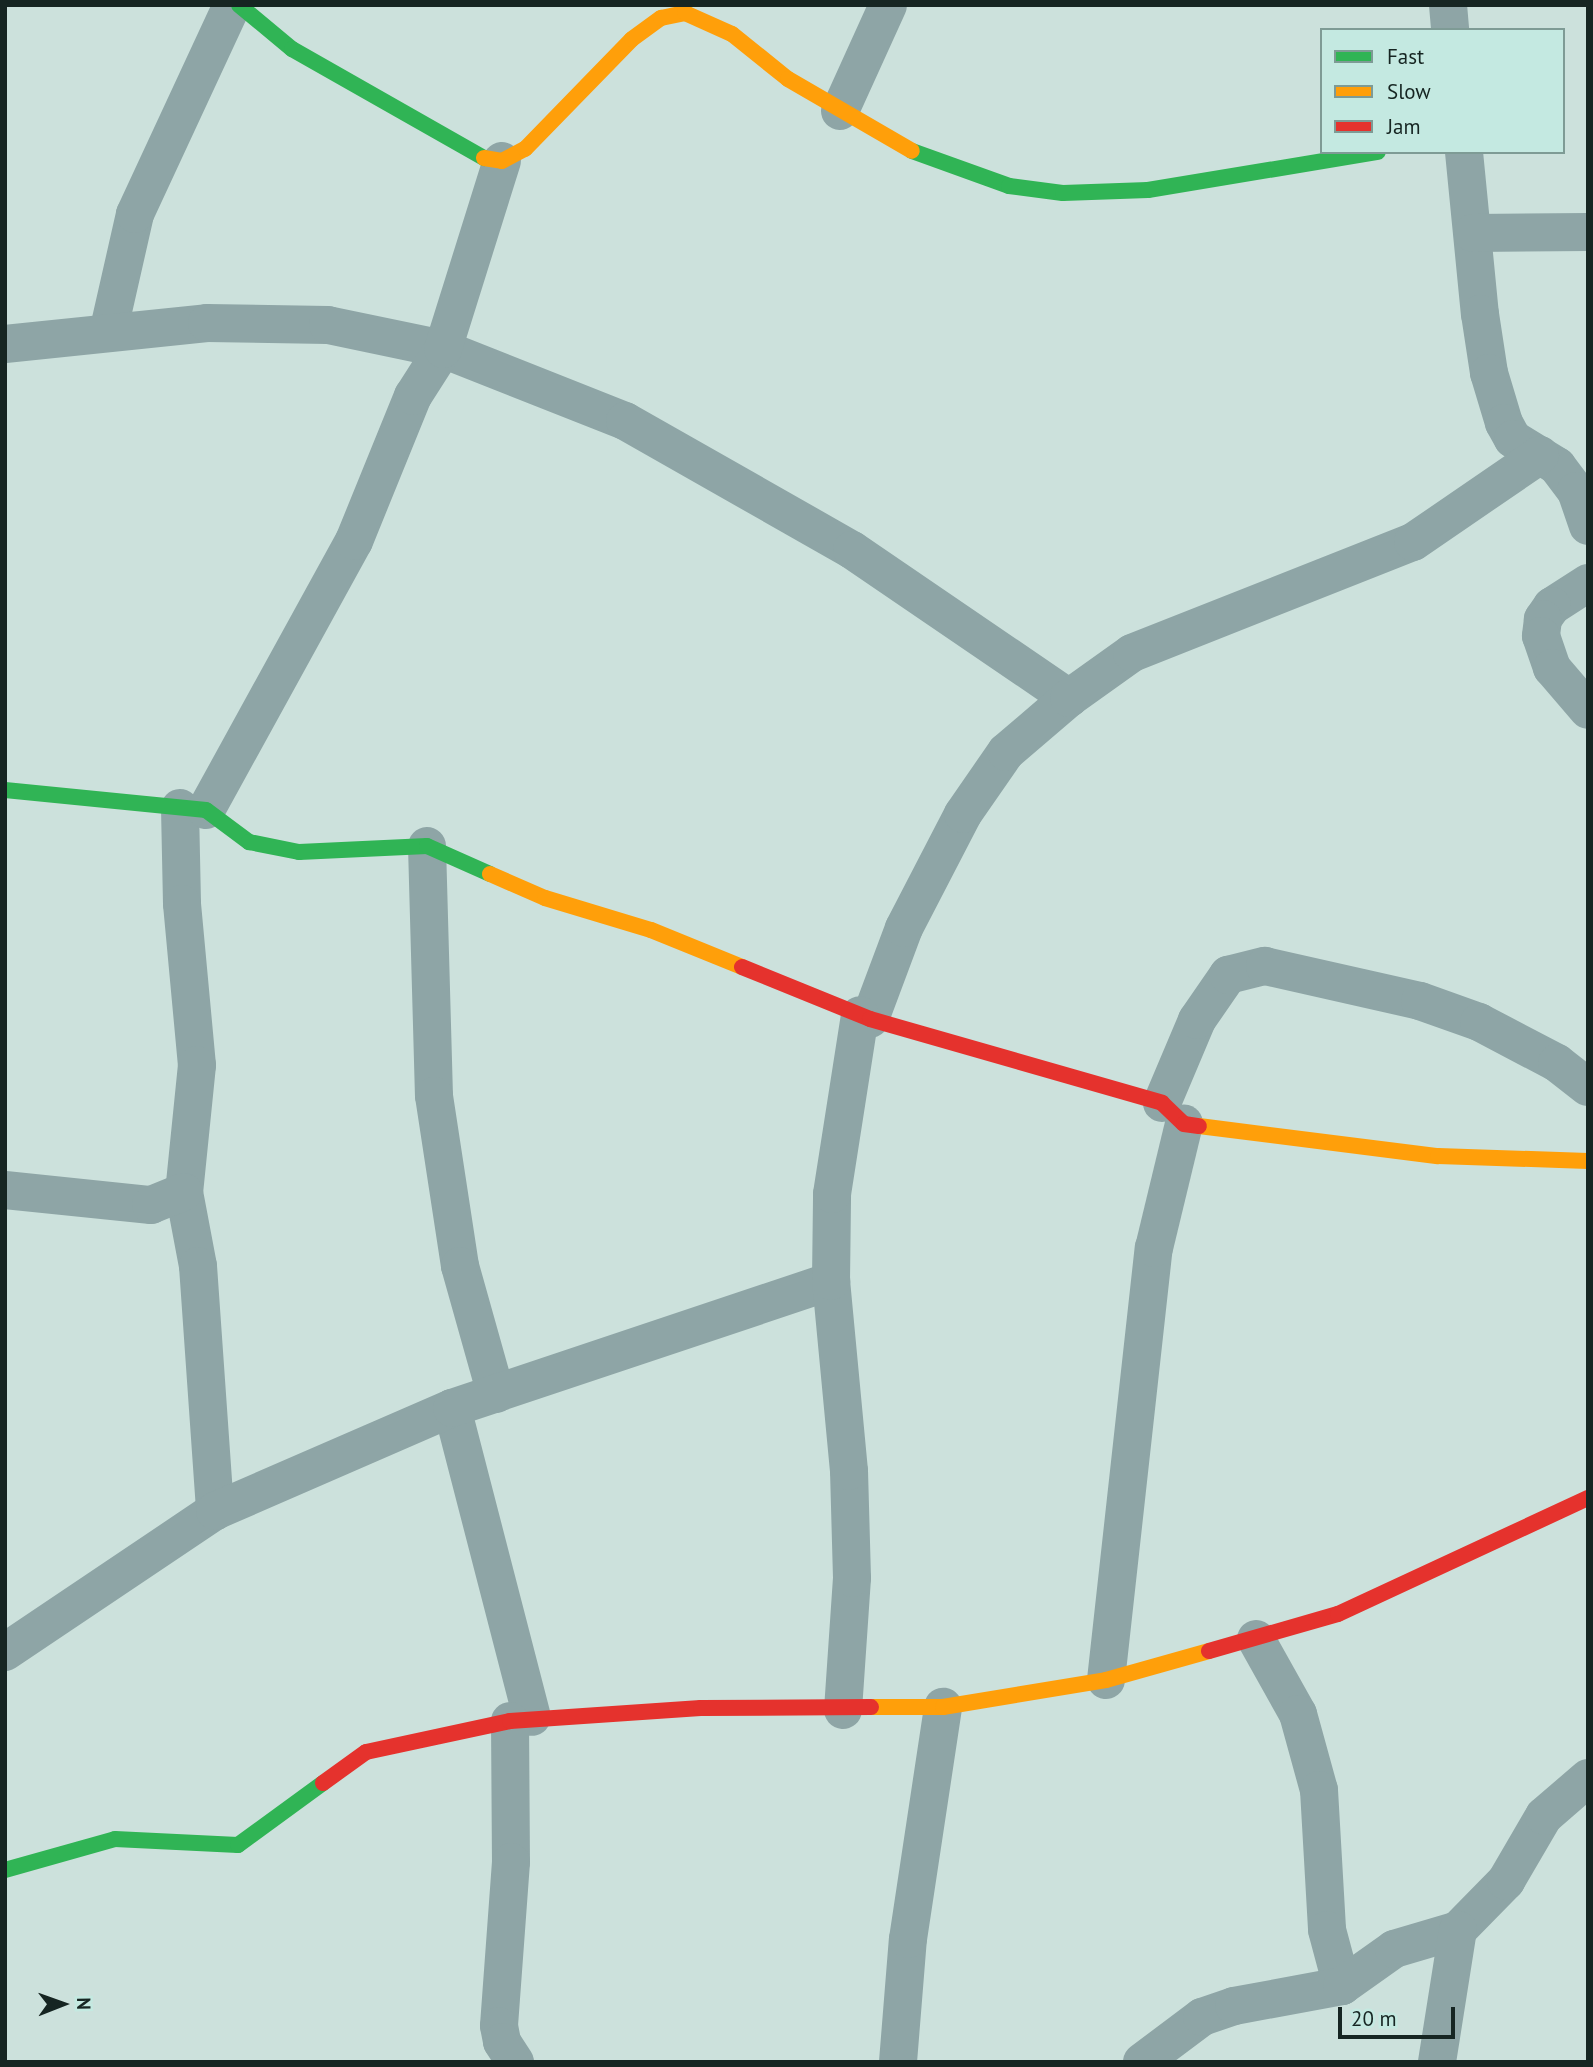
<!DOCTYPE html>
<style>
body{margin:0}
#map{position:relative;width:1593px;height:2067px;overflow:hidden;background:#cce1dc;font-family:"PT Sans",sans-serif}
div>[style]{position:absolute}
.street>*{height:38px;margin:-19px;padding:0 19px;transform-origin:19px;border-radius:19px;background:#8ea5a6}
.fast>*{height:16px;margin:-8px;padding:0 8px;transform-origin:8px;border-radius:8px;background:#30b455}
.slow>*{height:16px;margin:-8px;padding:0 8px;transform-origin:8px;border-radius:8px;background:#ff9f0a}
.jam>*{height:16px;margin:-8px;padding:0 8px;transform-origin:8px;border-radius:8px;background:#e5322d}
span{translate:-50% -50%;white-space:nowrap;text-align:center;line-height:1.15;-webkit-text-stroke:5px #c4e9e1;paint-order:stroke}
.frame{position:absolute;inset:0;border:7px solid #162522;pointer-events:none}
.legend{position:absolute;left:1320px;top:28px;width:245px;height:126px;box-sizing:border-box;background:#c4e9e1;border:2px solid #7e9b95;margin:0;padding:9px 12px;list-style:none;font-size:21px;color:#162522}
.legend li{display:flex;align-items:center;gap:14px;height:35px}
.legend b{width:35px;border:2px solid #7e9b95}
.north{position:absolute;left:28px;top:1969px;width:70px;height:70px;-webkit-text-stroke:5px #c4e9e1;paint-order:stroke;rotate:89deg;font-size:19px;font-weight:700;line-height:28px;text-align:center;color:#162522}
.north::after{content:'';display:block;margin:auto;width:24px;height:32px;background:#162522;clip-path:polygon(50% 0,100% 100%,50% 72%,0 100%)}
.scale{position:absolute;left:1338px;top:2007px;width:117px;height:32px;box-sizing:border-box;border:4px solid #162522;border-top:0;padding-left:9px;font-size:21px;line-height:24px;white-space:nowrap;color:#162522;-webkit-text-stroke:5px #c4e9e1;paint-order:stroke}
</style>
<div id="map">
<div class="street">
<i style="left:1448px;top:5px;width:25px;rotate:85deg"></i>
<i style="left:840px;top:111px;width:116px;rotate:-65.6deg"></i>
<i style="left:1464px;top:152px;width:163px;rotate:84.4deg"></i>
<i style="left:1480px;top:314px;width:60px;rotate:81.3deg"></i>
<i style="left:1489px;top:373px;width:52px;rotate:73.3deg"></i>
<i style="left:1504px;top:423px;width:18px;rotate:61deg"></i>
<i style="left:1513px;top:439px;width:52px;rotate:31.5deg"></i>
<i style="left:1557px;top:466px;width:31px;rotate:53deg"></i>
<i style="left:1576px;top:491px;width:37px;rotate:71deg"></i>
<i style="left:1473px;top:233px;width:115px;rotate:-0.5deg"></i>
<i style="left:108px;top:333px;width:122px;rotate:-77.2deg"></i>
<i style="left:135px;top:214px;width:230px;rotate:-65.1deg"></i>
<i style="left:5px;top:344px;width:203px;rotate:-5.9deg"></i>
<i style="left:207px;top:323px;width:121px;rotate:0.9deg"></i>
<i style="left:328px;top:325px;width:117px;rotate:11.8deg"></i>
<i style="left:443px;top:349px;width:196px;rotate:21.6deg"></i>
<i style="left:625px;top:421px;width:261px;rotate:29.6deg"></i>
<i style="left:852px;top:550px;width:263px;rotate:34.3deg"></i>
<i style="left:1588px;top:583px;width:43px;rotate:147.4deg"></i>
<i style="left:1552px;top:606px;width:16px;rotate:125deg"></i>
<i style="left:1543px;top:619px;width:17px;rotate:97deg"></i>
<i style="left:1541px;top:636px;width:34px;rotate:71deg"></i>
<i style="left:1552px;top:668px;width:55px;rotate:49.4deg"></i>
<i style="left:180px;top:808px;width:96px;rotate:88.8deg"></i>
<i style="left:182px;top:904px;width:162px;rotate:84.7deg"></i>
<i style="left:197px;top:1065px;width:128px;rotate:95.8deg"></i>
<i style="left:184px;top:1192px;width:75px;rotate:79.3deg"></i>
<i style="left:198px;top:1266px;width:246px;rotate:86deg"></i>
<i style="left:206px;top:810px;width:307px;rotate:-61.2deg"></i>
<i style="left:354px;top:541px;width:157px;rotate:-67.9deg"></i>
<i style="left:413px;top:396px;width:56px;rotate:-57.4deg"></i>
<i style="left:443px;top:349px;width:197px;rotate:-72.6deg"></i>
<i style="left:427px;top:846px;width:250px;rotate:88.4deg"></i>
<i style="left:434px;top:1096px;width:172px;rotate:81.3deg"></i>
<i style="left:460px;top:1266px;width:133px;rotate:74.3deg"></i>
<i style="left:870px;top:1019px;width:97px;rotate:-69.5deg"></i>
<i style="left:904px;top:928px;width:128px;rotate:-62.6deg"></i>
<i style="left:963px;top:814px;width:75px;rotate:-55.3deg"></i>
<i style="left:1006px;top:752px;width:83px;rotate:-40.6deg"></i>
<i style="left:1069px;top:698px;width:77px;rotate:-35.5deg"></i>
<i style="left:1132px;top:653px;width:302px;rotate:-21.6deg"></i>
<i style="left:1413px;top:542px;width:154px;rotate:-34.4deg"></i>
<i style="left:1162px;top:1103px;width:90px;rotate:-67.1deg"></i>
<i style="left:1197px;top:1020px;width:55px;rotate:-55.4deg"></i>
<i style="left:1228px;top:975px;width:38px;rotate:-14deg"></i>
<i style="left:1265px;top:966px;width:159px;rotate:12.7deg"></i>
<i style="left:1420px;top:1001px;width:63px;rotate:19.6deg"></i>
<i style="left:1479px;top:1022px;width:88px;rotate:27.7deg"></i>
<i style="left:1557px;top:1063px;width:39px;rotate:38deg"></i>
<i style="left:5px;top:1190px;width:147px;rotate:5.9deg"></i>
<i style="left:151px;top:1205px;width:35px;rotate:-22deg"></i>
<i style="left:452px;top:1408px;width:319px;rotate:75.5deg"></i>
<i style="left:1256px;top:1639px;width:86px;rotate:60.8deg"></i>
<i style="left:1298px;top:1714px;width:79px;rotate:74.6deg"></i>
<i style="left:1319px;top:1790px;width:140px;rotate:86.7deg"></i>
<i style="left:1327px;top:1930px;width:58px;rotate:75deg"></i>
<i style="left:5px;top:1652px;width:253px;rotate:-33.9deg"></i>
<i style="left:215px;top:1511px;width:258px;rotate:-23.5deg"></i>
<i style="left:452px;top:1408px;width:400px;rotate:-18.5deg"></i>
<i style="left:1106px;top:1680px;width:435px;rotate:-83.7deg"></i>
<i style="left:1154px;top:1248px;width:128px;rotate:-76.4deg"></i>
<i style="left:843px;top:1710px;width:132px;rotate:-86.1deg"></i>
<i style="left:852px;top:1578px;width:107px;rotate:-91.6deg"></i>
<i style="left:849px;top:1471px;width:191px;rotate:-95.4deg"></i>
<i style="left:831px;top:1281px;width:87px;rotate:-89.3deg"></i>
<i style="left:832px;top:1194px;width:181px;rotate:-81.1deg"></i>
<i style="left:510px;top:1721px;width:141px;rotate:89.6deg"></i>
<i style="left:511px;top:1862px;width:164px;rotate:94.2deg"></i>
<i style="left:499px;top:2026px;width:16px;rotate:79deg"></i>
<i style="left:502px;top:2042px;width:24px;rotate:57deg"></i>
<i style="left:898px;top:2062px;width:123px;rotate:-85.4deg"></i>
<i style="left:908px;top:1939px;width:235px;rotate:-81.4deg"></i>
<i style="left:1142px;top:2062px;width:75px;rotate:-36.9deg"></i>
<i style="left:1202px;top:2017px;width:34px;rotate:-19deg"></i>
<i style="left:1234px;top:2006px;width:110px;rotate:-10.5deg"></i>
<i style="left:1342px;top:1986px;width:64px;rotate:-35.4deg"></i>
<i style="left:1394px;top:1949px;width:67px;rotate:-16.5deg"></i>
<i style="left:1458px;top:1930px;width:69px;rotate:-45.6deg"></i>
<i style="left:1506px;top:1881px;width:75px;rotate:-59.7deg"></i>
<i style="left:1544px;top:1816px;width:58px;rotate:-40.8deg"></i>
<i style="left:1437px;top:2062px;width:134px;rotate:-81deg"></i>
</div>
<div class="fast">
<i style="left:239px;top:5px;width:69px;rotate:39.7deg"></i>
<i style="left:292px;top:49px;width:221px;rotate:29.6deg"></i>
<i style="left:912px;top:151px;width:103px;rotate:19.8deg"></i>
<i style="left:1009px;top:186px;width:54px;rotate:7.4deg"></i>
<i style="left:1063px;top:193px;width:85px;rotate:-2deg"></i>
<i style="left:1148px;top:190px;width:233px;rotate:-9.4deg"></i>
<i style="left:5px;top:790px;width:202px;rotate:5.7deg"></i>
<i style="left:206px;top:810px;width:54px;rotate:36.7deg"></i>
<i style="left:249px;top:842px;width:51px;rotate:11.3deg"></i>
<i style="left:299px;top:852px;width:128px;rotate:-2.7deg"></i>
<i style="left:427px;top:846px;width:69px;rotate:24deg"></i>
<i style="left:5px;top:1870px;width:114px;rotate:-15.7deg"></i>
<i style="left:115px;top:1839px;width:123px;rotate:2.8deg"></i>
<i style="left:238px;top:1845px;width:105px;rotate:-36.1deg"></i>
</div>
<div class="slow">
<i style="left:484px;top:158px;width:18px;rotate:9deg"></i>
<i style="left:502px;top:161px;width:26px;rotate:-28deg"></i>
<i style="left:525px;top:149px;width:153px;rotate:-45.8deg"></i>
<i style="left:632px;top:39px;width:36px;rotate:-36deg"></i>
<i style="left:661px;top:18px;width:25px;rotate:-12deg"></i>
<i style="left:685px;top:13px;width:51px;rotate:24.1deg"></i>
<i style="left:732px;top:34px;width:72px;rotate:38.8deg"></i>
<i style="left:788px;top:79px;width:143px;rotate:30.1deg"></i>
<i style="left:490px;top:874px;width:60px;rotate:23.6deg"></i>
<i style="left:545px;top:898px;width:111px;rotate:16.8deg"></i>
<i style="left:651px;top:930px;width:98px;rotate:22.1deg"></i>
<i style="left:1199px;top:1126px;width:241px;rotate:7.2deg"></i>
<i style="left:1438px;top:1156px;width:150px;rotate:1.9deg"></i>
<i style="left:871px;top:1707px;width:72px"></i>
<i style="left:943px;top:1707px;width:165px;rotate:-9.4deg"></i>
<i style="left:1106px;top:1680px;width:107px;rotate:-15.7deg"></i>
</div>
<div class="jam">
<i style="left:742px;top:967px;width:138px;rotate:22.1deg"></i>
<i style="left:870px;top:1019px;width:304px;rotate:16deg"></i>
<i style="left:1162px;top:1103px;width:30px;rotate:44deg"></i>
<i style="left:1184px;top:1124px;width:15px;rotate:8deg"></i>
<i style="left:1209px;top:1651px;width:134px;rotate:-16deg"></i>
<i style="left:1338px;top:1614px;width:276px;rotate:-24.9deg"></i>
<i style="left:323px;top:1783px;width:53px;rotate:-35.8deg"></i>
<i style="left:366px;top:1752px;width:147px;rotate:-12.1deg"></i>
<i style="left:510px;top:1721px;width:191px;rotate:-3.9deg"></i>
<i style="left:701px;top:1708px;width:170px;rotate:-0.3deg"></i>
</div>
<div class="frame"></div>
<ul class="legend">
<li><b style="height:9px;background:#30b455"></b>Fast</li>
<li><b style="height:9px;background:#ff9f0a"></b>Slow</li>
<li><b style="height:9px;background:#e5322d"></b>Jam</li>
</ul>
<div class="north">N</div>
<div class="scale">20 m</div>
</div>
